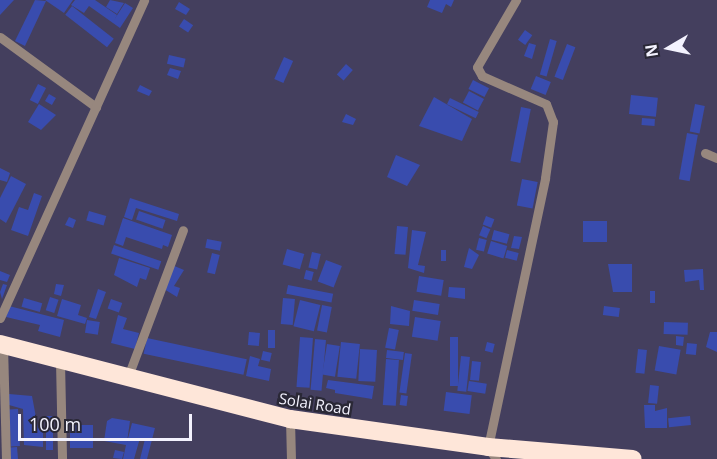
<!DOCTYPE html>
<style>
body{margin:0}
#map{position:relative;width:717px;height:459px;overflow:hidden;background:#443f5e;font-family:"Open Sans",sans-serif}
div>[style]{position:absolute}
.building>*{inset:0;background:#394cae;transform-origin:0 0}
.street>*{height:9px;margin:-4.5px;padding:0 4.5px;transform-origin:4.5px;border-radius:4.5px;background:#97877e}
.highway>*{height:18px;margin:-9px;padding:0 9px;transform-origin:9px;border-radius:9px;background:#fee6d9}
span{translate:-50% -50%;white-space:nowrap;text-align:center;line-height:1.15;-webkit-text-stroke:5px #2a2836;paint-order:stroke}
.street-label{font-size:15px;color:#f3f2fe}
.north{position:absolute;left:639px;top:18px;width:60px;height:60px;-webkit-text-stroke:4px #2a2836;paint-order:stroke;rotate:261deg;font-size:16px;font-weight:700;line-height:24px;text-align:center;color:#f3f2fe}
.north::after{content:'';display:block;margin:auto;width:21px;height:27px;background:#f3f2fe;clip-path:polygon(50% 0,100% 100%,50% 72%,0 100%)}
.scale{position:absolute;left:18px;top:414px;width:174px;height:27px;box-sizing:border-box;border:3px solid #f3f2fe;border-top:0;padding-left:8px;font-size:18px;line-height:21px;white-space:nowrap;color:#f3f2fe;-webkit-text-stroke:4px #2a2836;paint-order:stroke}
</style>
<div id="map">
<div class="building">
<i style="clip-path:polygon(0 0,14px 0,0 15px)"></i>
<i style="clip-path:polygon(35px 0,46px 1px,25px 46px,15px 41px)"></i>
<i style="clip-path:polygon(45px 0,73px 0,64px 13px)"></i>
<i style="clip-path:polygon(75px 0,95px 0,117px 15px,114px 20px,125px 3px,133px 8px,120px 28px,89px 6px,84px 13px,71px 5px)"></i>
<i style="clip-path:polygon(110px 0,124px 3px,117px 14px,106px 7px)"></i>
<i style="clip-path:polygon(430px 0,454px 0,451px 7px,446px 4px,442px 13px,427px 7px)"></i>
<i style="clip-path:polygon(179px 2px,190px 9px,186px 15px,175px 9px)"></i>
<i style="left:72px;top:6px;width:53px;height:11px;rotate:38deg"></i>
<i style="left:184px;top:19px;width:11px;height:9px;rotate:34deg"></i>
<i style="left:525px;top:30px;width:9px;height:12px;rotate:36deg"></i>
<i style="left:550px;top:39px;width:7px;height:37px;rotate:16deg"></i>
<i style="clip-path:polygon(529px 43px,536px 45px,532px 59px,524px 56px)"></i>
<i style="left:567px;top:44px;width:9px;height:35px;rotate:21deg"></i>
<i style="left:169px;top:55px;width:17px;height:9px;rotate:13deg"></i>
<i style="left:284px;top:57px;width:10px;height:24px;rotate:24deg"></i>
<i style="left:346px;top:64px;width:9px;height:14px;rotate:41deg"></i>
<i style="clip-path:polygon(170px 68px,181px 71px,178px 79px,167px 75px)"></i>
<i style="left:536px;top:76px;width:16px;height:14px;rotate:22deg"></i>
<i style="left:473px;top:80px;width:18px;height:10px;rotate:27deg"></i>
<i style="left:38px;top:84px;width:9px;height:18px;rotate:27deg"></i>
<i style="clip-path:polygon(140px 85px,152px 91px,149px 96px,137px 91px)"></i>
<i style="left:469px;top:91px;width:17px;height:13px;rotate:28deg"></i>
<i style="left:49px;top:94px;width:8px;height:8px;rotate:30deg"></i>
<i style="left:631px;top:95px;width:27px;height:19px;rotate:6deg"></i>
<i style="clip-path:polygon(434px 97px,472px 119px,462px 141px,419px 126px)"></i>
<i style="left:450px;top:98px;width:32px;height:7px;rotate:26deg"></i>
<i style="clip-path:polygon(39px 104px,56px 115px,41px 130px,28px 122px)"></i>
<i style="left:695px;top:104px;width:10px;height:28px;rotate:11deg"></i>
<i style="left:521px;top:107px;width:10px;height:55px;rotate:11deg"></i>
<i style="clip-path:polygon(346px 114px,356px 119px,353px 125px,342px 122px)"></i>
<i style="left:642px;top:118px;width:13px;height:7px;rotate:4deg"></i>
<i style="left:687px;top:133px;width:11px;height:47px;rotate:10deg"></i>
<i style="clip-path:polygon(396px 155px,420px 165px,407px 186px,387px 177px)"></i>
<i style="clip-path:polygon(0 168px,10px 173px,7px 182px,0 180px)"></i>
<i style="clip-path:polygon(11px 176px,26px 184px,6px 223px,0 219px,0 198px)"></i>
<i style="left:522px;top:179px;width:16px;height:27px;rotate:11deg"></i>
<i style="clip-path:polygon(34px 193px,42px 196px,28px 236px,11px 230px,19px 207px,28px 210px)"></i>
<i style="clip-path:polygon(130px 198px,179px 214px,177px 221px,136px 208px,132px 220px,124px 217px)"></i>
<i style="left:89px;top:211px;width:18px;height:10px;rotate:16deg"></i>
<i style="left:139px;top:211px;width:28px;height:9px;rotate:19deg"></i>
<i style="left:486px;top:216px;width:9px;height:9px;rotate:21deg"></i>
<i style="clip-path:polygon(69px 217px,76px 220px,73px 228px,65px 225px)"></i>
<i style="clip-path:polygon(123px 218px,172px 235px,168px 247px,163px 245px,162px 249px,126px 237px,123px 246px,115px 243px)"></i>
<i style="left:583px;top:221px;width:24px;height:21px"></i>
<i style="left:397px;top:226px;width:11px;height:28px;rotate:5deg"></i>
<i style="left:483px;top:226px;width:8px;height:10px;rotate:23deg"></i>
<i style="clip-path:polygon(412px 230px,426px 232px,418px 265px,425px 266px,424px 273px,408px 268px)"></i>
<i style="left:494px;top:230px;width:16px;height:10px;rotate:15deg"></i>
<i style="clip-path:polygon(514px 236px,522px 237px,519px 249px,511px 248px)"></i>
<i style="left:479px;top:238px;width:8px;height:12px;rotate:14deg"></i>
<i style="left:207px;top:239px;width:15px;height:9px;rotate:11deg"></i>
<i style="left:491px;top:241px;width:17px;height:13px;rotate:17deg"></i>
<i style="left:114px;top:245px;width:50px;height:9px;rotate:19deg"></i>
<i style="clip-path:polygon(469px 248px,479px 255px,472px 269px,464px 267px)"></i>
<i style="left:287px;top:249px;width:18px;height:16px;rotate:16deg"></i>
<i style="left:441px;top:250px;width:5px;height:11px"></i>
<i style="left:507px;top:250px;width:12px;height:8px;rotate:14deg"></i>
<i style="left:312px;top:252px;width:9px;height:16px;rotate:13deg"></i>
<i style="left:212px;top:253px;width:8px;height:20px;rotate:14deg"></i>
<i style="clip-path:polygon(119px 258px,150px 268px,146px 280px,140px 278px,137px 287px,114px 275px)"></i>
<i style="left:326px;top:260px;width:17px;height:23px;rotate:21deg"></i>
<i style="clip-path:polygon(608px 264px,632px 264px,632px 292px,613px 292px)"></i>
<i style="clip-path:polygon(172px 265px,184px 270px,174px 286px,180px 288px,177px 297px,164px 289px)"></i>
<i style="clip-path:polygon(703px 269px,704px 290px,700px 290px,699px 280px,685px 282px,684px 270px)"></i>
<i style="left:306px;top:270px;width:8px;height:9px;rotate:14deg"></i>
<i style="clip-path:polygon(0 271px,10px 275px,7px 282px,0 280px)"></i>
<i style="left:419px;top:276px;width:25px;height:16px;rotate:9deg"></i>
<i style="clip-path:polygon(3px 284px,7px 285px,2px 299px,0 292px)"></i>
<i style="clip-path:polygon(56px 284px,64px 285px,61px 296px,54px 294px)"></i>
<i style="left:288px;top:285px;width:46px;height:9px;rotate:11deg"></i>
<i style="clip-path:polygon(449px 287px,465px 288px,465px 299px,448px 297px)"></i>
<i style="clip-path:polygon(98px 289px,106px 292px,96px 319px,89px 317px)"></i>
<i style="left:650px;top:291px;width:5px;height:12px"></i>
<i style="left:50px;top:297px;width:9px;height:14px;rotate:18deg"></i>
<i style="left:24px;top:298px;width:19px;height:9px;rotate:16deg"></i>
<i style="left:283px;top:298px;width:12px;height:26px;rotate:5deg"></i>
<i style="clip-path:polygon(62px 299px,81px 305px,78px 315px,87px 318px,85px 324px,57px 316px)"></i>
<i style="left:111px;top:299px;width:12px;height:10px;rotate:20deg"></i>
<i style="left:300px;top:300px;width:21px;height:27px;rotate:14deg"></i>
<i style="left:414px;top:300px;width:26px;height:11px;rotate:9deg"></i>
<i style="left:322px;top:305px;width:10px;height:26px;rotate:11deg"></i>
<i style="clip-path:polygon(9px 306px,64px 320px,60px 337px,38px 331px,40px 325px,6px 317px)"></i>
<i style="clip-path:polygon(391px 306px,410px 311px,409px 326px,390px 324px)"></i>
<i style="left:604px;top:306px;width:16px;height:9px;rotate:7deg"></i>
<i style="clip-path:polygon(118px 315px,127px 318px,123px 329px,139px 333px,135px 349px,111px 343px)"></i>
<i style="left:415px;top:317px;width:26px;height:20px;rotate:9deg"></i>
<i style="left:87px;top:320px;width:13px;height:13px;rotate:9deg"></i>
<i style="left:664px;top:322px;width:24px;height:12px;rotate:2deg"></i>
<i style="left:389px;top:328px;width:10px;height:20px;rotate:11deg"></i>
<i style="left:268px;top:330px;width:7px;height:18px"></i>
<i style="left:249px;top:332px;width:11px;height:13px;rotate:5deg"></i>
<i style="clip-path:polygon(710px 332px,717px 332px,717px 352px,706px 347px)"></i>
<i style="clip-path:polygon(676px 336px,684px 337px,683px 346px,676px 345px)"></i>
<i style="left:300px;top:337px;width:13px;height:50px;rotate:4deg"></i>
<i style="left:450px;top:337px;width:8px;height:49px"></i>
<i style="left:147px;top:338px;width:102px;height:16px;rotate:12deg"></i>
<i style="left:315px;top:339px;width:11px;height:51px;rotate:5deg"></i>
<i style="left:341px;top:342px;width:19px;height:35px;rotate:6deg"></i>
<i style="left:487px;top:342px;width:8px;height:9px;rotate:14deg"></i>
<i style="left:687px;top:343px;width:10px;height:11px;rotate:6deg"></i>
<i style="left:327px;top:344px;width:13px;height:31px;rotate:9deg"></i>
<i style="left:659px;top:346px;width:22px;height:25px;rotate:10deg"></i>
<i style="left:360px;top:349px;width:17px;height:32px;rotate:3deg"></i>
<i style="left:638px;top:349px;width:9px;height:24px;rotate:6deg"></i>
<i style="left:387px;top:350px;width:17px;height:8px;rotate:7deg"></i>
<i style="left:263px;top:351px;width:9px;height:9px;rotate:13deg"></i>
<i style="left:405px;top:353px;width:7px;height:40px;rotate:8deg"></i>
<i style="clip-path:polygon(250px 356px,260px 359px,258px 366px,271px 369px,269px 381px,246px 376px)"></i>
<i style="left:461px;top:356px;width:9px;height:35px;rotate:6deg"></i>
<i style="left:386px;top:359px;width:13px;height:46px;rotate:4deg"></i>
<i style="left:472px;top:361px;width:9px;height:19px;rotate:6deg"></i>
<i style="clip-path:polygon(328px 380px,374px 386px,372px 399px,335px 393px,335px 390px,326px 388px)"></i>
<i style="left:469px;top:381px;width:18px;height:10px;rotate:9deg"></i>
<i style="left:650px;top:385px;width:9px;height:18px;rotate:6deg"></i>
<i style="left:446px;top:392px;width:26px;height:19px;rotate:7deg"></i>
<i style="clip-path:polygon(9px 394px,32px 396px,38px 428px,43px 429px,43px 447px,24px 445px,23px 409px,9px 405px)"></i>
<i style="left:401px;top:395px;width:7px;height:10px;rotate:8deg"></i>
<i style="clip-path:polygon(644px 405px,655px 405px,655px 411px,667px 408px,667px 428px,645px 428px)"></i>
<i style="left:18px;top:409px;width:37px;height:9px;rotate:87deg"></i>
<i style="left:46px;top:416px;width:7px;height:34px"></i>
<i style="left:690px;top:416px;width:9px;height:22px;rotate:84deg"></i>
<i style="clip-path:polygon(112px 418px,130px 421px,127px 442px,132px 423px,155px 428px,147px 459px,140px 459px,145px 439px,140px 438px,134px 459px,123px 459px,126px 445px,104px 441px,107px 421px)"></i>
<i style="left:70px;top:425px;width:23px;height:23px"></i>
<i style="left:17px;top:447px;width:12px;height:7px;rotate:85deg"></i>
<i style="clip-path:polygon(115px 450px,124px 452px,122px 459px,113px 458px)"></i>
</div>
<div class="street">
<i style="left:0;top:37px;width:119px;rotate:36.1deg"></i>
<i style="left:705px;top:153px;width:13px;rotate:23deg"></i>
<i style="left:0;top:318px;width:349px;rotate:-65.6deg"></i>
<i style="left:3px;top:345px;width:114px;rotate:88.5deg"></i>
<i style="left:60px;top:361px;width:98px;rotate:88.8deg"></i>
<i style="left:127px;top:379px;width:159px;rotate:-69.4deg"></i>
<i style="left:290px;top:419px;width:40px;rotate:88.6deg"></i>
<i style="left:496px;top:459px;width:14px;rotate:-124deg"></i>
<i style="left:488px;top:447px;width:275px;rotate:-78deg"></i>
<i style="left:545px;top:178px;width:57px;rotate:-81.9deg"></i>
<i style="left:553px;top:122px;width:19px;rotate:-111deg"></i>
<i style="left:546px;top:104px;width:70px;rotate:-156.4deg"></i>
<i style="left:482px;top:76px;width:10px;rotate:-119deg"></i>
<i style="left:477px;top:67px;width:78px;rotate:-59.8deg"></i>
</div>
<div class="highway">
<i style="left:0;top:344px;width:300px;rotate:14.5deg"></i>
<i style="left:290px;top:419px;width:200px;rotate:8deg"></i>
<i style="left:488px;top:447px;width:145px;rotate:4.7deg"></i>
</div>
<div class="street-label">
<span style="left:315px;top:404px;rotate:9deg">Solai Road</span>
</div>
<div class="north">N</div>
<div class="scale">100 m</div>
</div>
